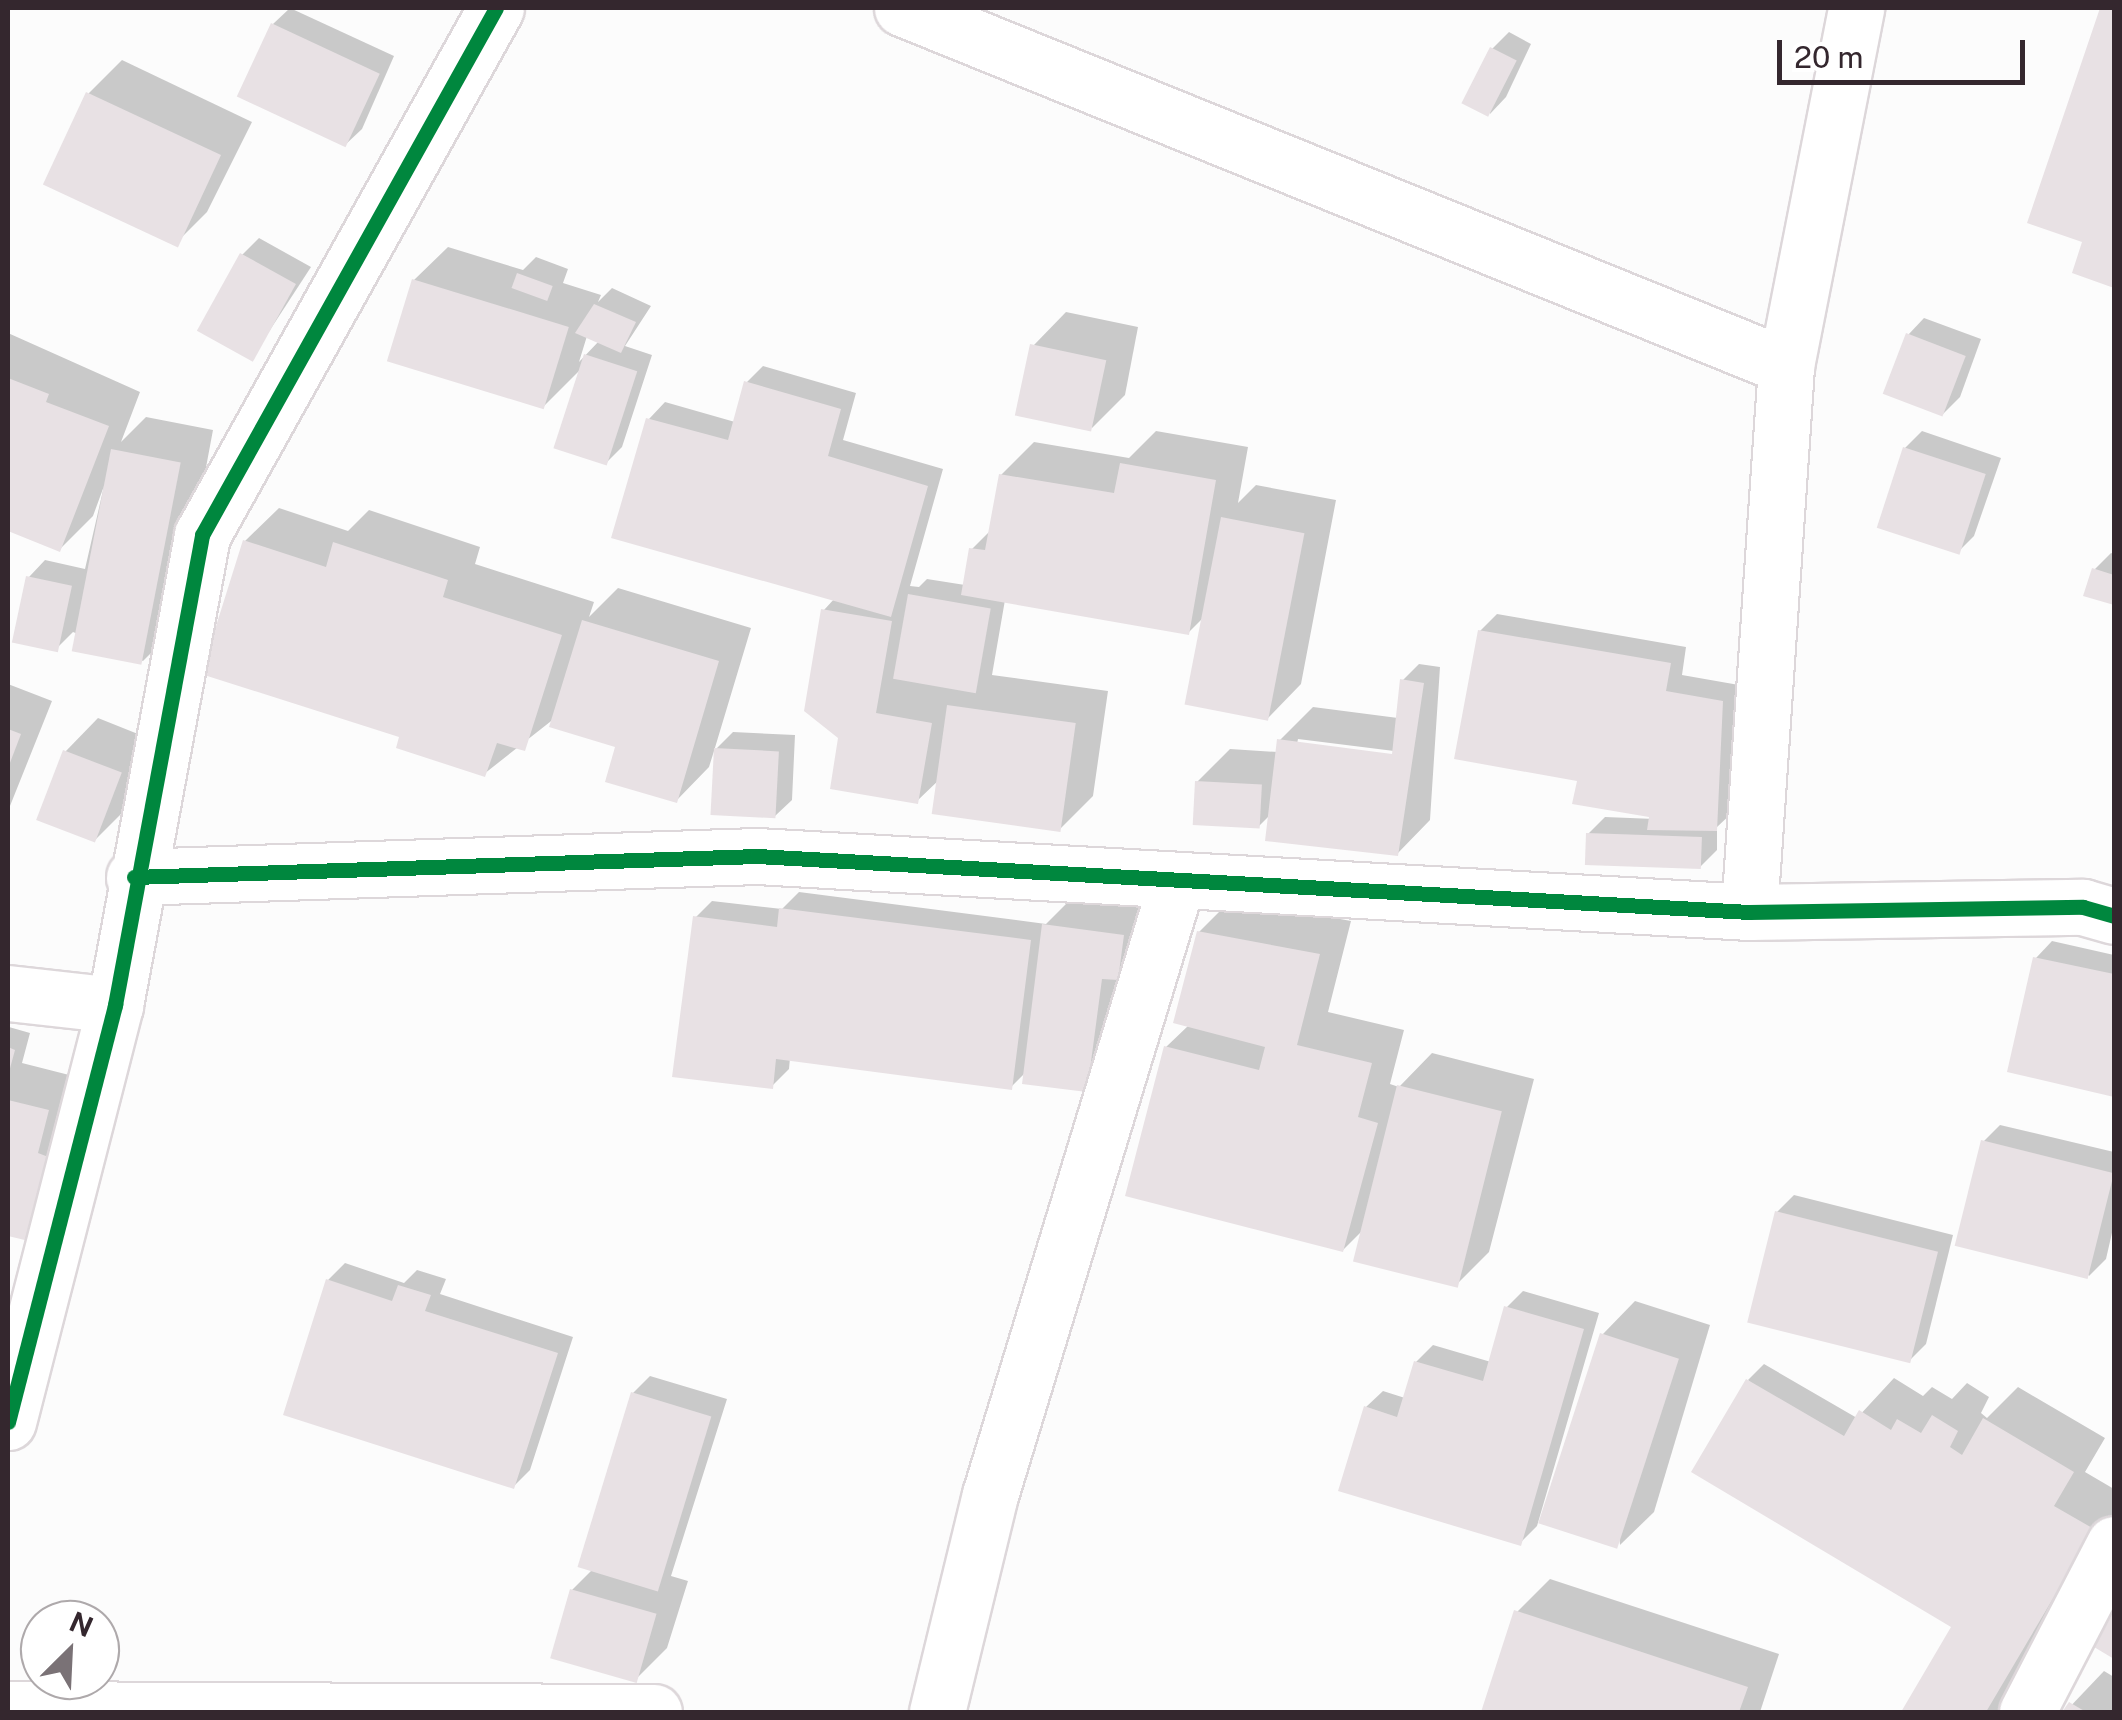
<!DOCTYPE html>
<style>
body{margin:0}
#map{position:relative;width:2122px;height:1720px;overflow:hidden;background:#fcfcfc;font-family:"Public Sans",sans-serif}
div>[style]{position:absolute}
.shadow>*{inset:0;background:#0003}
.building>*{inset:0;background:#e8e1e4;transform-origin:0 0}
.roads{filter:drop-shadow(2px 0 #ddd7da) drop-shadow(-2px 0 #ddd7da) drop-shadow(0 2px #ddd7da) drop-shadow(0 -2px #ddd7da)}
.minor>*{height:55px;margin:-27.5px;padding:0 27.5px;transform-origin:27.5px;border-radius:27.5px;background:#fff}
.cycleway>*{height:15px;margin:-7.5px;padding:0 7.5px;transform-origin:7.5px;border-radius:7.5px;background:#00873e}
span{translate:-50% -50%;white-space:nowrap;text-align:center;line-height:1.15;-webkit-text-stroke:8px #fff;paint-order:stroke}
.frame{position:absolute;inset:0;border:10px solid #34272e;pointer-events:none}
.north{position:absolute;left:20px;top:1600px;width:100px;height:100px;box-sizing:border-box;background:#fff;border:2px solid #aea9ab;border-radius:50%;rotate:24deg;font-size:28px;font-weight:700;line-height:40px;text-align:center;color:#34272e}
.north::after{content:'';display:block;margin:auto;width:35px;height:45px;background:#7a7276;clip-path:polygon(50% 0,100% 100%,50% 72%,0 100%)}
.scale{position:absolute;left:1777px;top:40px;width:248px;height:45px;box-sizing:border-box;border:5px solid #34272e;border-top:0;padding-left:12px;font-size:30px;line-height:35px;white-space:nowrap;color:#34272e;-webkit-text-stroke:8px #fff;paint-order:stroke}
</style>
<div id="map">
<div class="shadow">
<i style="clip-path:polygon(290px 8px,394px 56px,362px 129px,345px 145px,273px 24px)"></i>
<i style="clip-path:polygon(2103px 8px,2114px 8px,2114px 285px,2075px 272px,2085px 240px,2030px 222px)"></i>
<i style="clip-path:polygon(1509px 32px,1531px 44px,1506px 97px,1490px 114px,1492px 49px)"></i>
<i style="clip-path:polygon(122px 60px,252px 122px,207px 212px,174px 245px,45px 183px,89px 93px)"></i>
<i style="clip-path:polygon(259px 238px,311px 267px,251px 359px,242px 255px)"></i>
<i style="clip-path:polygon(evenodd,448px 247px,523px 270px,536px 257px,568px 269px,563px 283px,601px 295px,598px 302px,612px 288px,651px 306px,625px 346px,652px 355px,622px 447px,606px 463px,582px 368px,542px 408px,414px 280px,448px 247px,587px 336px,599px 341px,579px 362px,587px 336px)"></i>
<i style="clip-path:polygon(1066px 312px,1138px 327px,1125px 395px,1092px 428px,1033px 346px)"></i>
<i style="clip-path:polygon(1924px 318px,1981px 339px,1960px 397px,1943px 414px,1908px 335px)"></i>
<i style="clip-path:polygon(8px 333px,140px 392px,121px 442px,146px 417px,213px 430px,176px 628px,143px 661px,73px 632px,55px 650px,29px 577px,45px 560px,85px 569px,104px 486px,93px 516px,60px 549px,8px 528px)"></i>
<i style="clip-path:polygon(763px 366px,856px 393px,843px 440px,943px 469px,910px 586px,919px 587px,927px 579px,965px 585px,972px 549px,992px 529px,1001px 475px,1034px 442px,1129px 458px,1156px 431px,1248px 447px,1238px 503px,1256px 485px,1336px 500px,1301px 684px,1268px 718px,1206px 615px,1188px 633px,1005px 600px,992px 675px,1108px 691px,1093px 796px,1060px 829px,941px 778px,917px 801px,840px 737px,824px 610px,835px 598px,649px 419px,665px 402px,735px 422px,746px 383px)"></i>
<i style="clip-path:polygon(1922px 431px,2001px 458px,1974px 536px,1957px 553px,1905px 448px)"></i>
<i style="clip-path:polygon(279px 508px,348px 531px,369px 510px,480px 547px,475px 564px,594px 602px,589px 617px,618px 588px,751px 628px,714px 751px,733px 732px,795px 735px,792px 800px,775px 816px,714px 751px,709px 767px,676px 801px,618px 746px,555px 718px,484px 774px,402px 736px,245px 541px)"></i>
<i style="clip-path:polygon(2111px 553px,2114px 554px,2114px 602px,2086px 594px,2094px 570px)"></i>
<i style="clip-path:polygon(1497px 614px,1686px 647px,1682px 675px,1739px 685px,1733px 812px,1717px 827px,1717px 850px,1700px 867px,1588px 834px,1605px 817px,1655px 819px,1580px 779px,1480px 631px)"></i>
<i style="clip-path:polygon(evenodd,1419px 664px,1440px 667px,1430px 820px,1397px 854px,1271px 814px,1258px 827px,1197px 782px,1230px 749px,1278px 752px,1280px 740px,1313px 707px,1398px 718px,1402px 681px,1419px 664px,1298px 739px,1394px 751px,1394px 756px,1297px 744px,1298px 739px)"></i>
<i style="clip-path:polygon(8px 684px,52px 701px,8px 811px)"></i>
<i style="clip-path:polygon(98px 718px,153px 740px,128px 807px,95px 840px,65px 752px)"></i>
<i style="clip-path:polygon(799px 892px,1046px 924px,1078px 892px,1156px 902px,1086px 1089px,1026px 1072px,1011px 1087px,790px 1058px,789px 1069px,772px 1086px,696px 917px,712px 901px,782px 909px)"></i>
<i style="clip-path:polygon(1232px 899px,1351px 921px,1328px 1012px,1404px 1030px,1390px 1084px,1399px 1087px,1432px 1053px,1534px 1079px,1489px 1252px,1456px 1285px,1363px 1230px,1343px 1250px,1166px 1047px,1189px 1025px,1199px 932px)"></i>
<i style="clip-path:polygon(2052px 941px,2114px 955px,2114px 1094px,2010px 1070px,2036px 958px)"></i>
<i style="clip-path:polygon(8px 1017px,9px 1027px,30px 1033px,22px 1063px,81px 1078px,29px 1239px,8px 1233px)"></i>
<i style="clip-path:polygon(2000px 1125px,2114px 1152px,2114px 1224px,2106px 1259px,2089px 1276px,1984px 1141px)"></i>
<i style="clip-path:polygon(1794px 1195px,1953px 1235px,1926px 1344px,1910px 1360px,1777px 1212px)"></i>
<i style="clip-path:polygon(345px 1263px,404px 1283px,417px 1270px,446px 1279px,440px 1294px,573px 1337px,530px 1470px,514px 1486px,328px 1280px)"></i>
<i style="clip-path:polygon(1523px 1291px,1599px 1313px,1537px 1526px,1520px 1543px,1366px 1407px,1383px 1391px,1405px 1398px,1416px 1362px,1433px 1345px,1491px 1362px,1507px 1307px)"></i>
<i style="clip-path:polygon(1635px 1301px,1710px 1325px,1654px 1512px,1620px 1545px,1602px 1335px)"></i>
<i style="clip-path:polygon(1764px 1364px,1857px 1418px,1894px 1378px,1923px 1396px,1932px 1387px,1952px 1399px,1967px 1383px,1989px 1397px,1981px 1413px,1987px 1418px,2018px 1387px,2105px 1438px,2085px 1472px,2114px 1489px,2114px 1514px,1998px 1712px,1904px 1712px,1954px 1626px,1748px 1380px)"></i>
<i style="clip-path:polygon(650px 1376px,727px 1399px,671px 1576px,688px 1581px,667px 1648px,634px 1681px,572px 1590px,593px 1569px,633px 1393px)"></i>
<i style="clip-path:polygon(1550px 1579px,1779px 1654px,1760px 1712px,1483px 1712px,1517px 1612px)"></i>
<i style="clip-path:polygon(2104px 1671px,2114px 1677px,2114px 1712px,2065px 1712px)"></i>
</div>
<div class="building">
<i style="clip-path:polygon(2100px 8px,2114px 8px,2114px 288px,2072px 273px,2082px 242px,2027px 223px)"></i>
<i style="left:271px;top:23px;width:120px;height:81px;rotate:25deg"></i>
<i style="left:1490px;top:47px;width:30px;height:63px;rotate:27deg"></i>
<i style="left:86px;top:92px;width:149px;height:102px;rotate:25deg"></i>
<i style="left:240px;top:253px;width:64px;height:89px;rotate:29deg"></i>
<i style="left:517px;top:273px;width:38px;height:16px;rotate:20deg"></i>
<i style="left:412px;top:279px;width:164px;height:86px;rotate:17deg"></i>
<i style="clip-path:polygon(594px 304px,636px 322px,621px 353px,575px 333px)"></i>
<i style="left:1906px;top:333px;width:64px;height:65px;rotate:21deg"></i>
<i style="left:1030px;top:344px;width:78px;height:73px;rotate:12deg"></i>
<i style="left:584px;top:354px;width:56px;height:99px;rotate:18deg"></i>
<i style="clip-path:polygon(8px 378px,49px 394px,46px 402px,109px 426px,60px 552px,8px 531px)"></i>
<i style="clip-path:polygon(744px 381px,841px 409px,828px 456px,928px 486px,891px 617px,611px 538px,646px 418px,728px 440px)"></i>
<i style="left:1903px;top:447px;width:87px;height:85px;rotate:18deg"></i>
<i style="left:111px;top:449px;width:71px;height:206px;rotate:11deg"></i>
<i style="clip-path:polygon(1120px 463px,1216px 480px,1189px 635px,961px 595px,969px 548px,985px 550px,999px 474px,1114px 493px)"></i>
<i style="left:1221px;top:517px;width:85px;height:191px;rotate:11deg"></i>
<i style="clip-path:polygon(243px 540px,326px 567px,333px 542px,448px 580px,443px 597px,562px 635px,525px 751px,497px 743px,485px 777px,396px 748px,399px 737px,201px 674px)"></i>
<i style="clip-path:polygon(2092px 568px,2114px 575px,2114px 605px,2083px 596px)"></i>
<i style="left:26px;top:576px;width:47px;height:68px;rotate:12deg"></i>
<i style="left:908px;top:594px;width:84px;height:86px;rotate:10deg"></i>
<i style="clip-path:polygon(821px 609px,892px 621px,876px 713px,932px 723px,918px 804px,830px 789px,838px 738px,804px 711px)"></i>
<i style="clip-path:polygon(582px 620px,719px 661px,677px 803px,605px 782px,615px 747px,549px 727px)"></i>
<i style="clip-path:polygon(1478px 630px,1671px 663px,1666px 691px,1723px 701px,1717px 831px,1647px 830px,1649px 817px,1572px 804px,1577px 781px,1454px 759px)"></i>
<i style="clip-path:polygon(1400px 679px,1424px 683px,1398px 856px,1265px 841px,1277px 739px,1392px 754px)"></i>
<i style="left:947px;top:705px;width:130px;height:110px;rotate:8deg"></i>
<i style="clip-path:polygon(8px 729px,21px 734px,8px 768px)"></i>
<i style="left:714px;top:748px;width:65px;height:67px;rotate:3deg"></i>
<i style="left:63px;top:750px;width:63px;height:75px;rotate:21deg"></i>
<i style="left:1195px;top:781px;width:67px;height:44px;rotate:3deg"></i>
<i style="left:1586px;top:833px;width:116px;height:32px;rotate:2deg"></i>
<i style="clip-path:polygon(779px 908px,1031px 940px,1012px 1090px,776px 1059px,773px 1089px,672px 1077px,693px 916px,777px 927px)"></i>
<i style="clip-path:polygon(1042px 924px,1124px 935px,1118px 980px,1102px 979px,1087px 1092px,1022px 1084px)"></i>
<i style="clip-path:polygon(1197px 931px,1320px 954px,1297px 1045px,1372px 1063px,1358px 1117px,1378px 1123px,1343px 1252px,1125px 1196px,1164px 1046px,1259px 1070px,1265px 1047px,1173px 1023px)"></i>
<i style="clip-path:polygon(2033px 957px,2114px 974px,2114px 1097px,2007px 1072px)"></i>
<i style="clip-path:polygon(8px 1047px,15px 1050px,9px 1072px,8px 1072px)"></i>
<i style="left:1397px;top:1085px;width:108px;height:182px;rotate:14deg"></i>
<i style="clip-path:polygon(8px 1100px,49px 1110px,38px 1153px,51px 1158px,29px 1241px,8px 1236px)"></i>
<i style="left:1981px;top:1140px;width:137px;height:109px;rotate:14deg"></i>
<i style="left:1775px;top:1211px;width:168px;height:115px;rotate:14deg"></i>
<i style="clip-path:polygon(326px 1279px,392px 1301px,398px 1285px,431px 1295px,425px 1311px,558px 1353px,514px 1489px,283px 1415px)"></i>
<i style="clip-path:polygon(1504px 1306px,1584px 1329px,1521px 1546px,1338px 1491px,1364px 1406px,1397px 1417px,1414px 1361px,1483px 1381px)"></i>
<i style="left:1600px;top:1333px;width:83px;height:200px;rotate:18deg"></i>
<i style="clip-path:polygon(1746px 1379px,1844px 1436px,1859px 1410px,1891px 1430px,1897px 1419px,1921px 1433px,1932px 1415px,1958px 1431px,1950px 1447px,1962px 1455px,1983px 1418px,2074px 1472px,2054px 1506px,2094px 1529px,1986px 1712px,1901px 1712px,1951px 1627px,1691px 1472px)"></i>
<i style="left:631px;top:1392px;width:84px;height:183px;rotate:17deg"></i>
<i style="left:570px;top:1589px;width:90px;height:72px;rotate:16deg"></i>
<i style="clip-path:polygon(1514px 1610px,1748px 1687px,1739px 1712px,1481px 1712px)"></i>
<i style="clip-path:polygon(2114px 1611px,2114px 1659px,2094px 1647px)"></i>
<i style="clip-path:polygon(2069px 1702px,2086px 1712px,2062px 1712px)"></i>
</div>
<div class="roads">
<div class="minor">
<i style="left:902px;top:8px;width:954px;rotate:22.05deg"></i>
<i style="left:134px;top:877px;width:623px;rotate:-1.93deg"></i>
<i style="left:757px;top:856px;width:994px;rotate:3.23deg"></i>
<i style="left:1749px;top:912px;width:334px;rotate:-0.9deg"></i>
<i style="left:2083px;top:907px;width:32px;rotate:16deg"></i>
<i style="left:1749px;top:912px;width:547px;rotate:-86.12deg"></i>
<i style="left:1786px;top:366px;width:365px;rotate:-78.9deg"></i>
<i style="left:8px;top:993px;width:108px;rotate:6.4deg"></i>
<i style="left:8px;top:1422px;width:431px;rotate:-75.6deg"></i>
<i style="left:115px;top:1005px;width:478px;rotate:-79.5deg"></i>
<i style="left:202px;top:535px;width:603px;rotate:-60.84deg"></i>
<i style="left:8px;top:1709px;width:646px;rotate:0.27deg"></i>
<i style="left:937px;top:1712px;width:223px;rotate:-76.3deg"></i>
<i style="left:990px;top:1495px;width:642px;rotate:-73.06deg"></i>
<i style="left:2027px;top:1712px;width:189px;rotate:-62.6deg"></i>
</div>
</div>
<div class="cycleway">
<i style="left:134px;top:877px;width:623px;rotate:-1.93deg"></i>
<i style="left:757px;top:856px;width:994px;rotate:3.23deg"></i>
<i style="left:1749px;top:912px;width:334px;rotate:-0.9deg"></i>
<i style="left:2083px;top:907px;width:32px;rotate:16deg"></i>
<i style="left:8px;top:1422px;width:431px;rotate:-75.6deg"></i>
<i style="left:115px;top:1005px;width:478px;rotate:-79.5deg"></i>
<i style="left:202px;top:535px;width:603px;rotate:-60.84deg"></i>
</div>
<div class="frame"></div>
<div class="north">N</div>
<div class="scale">20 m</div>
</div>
